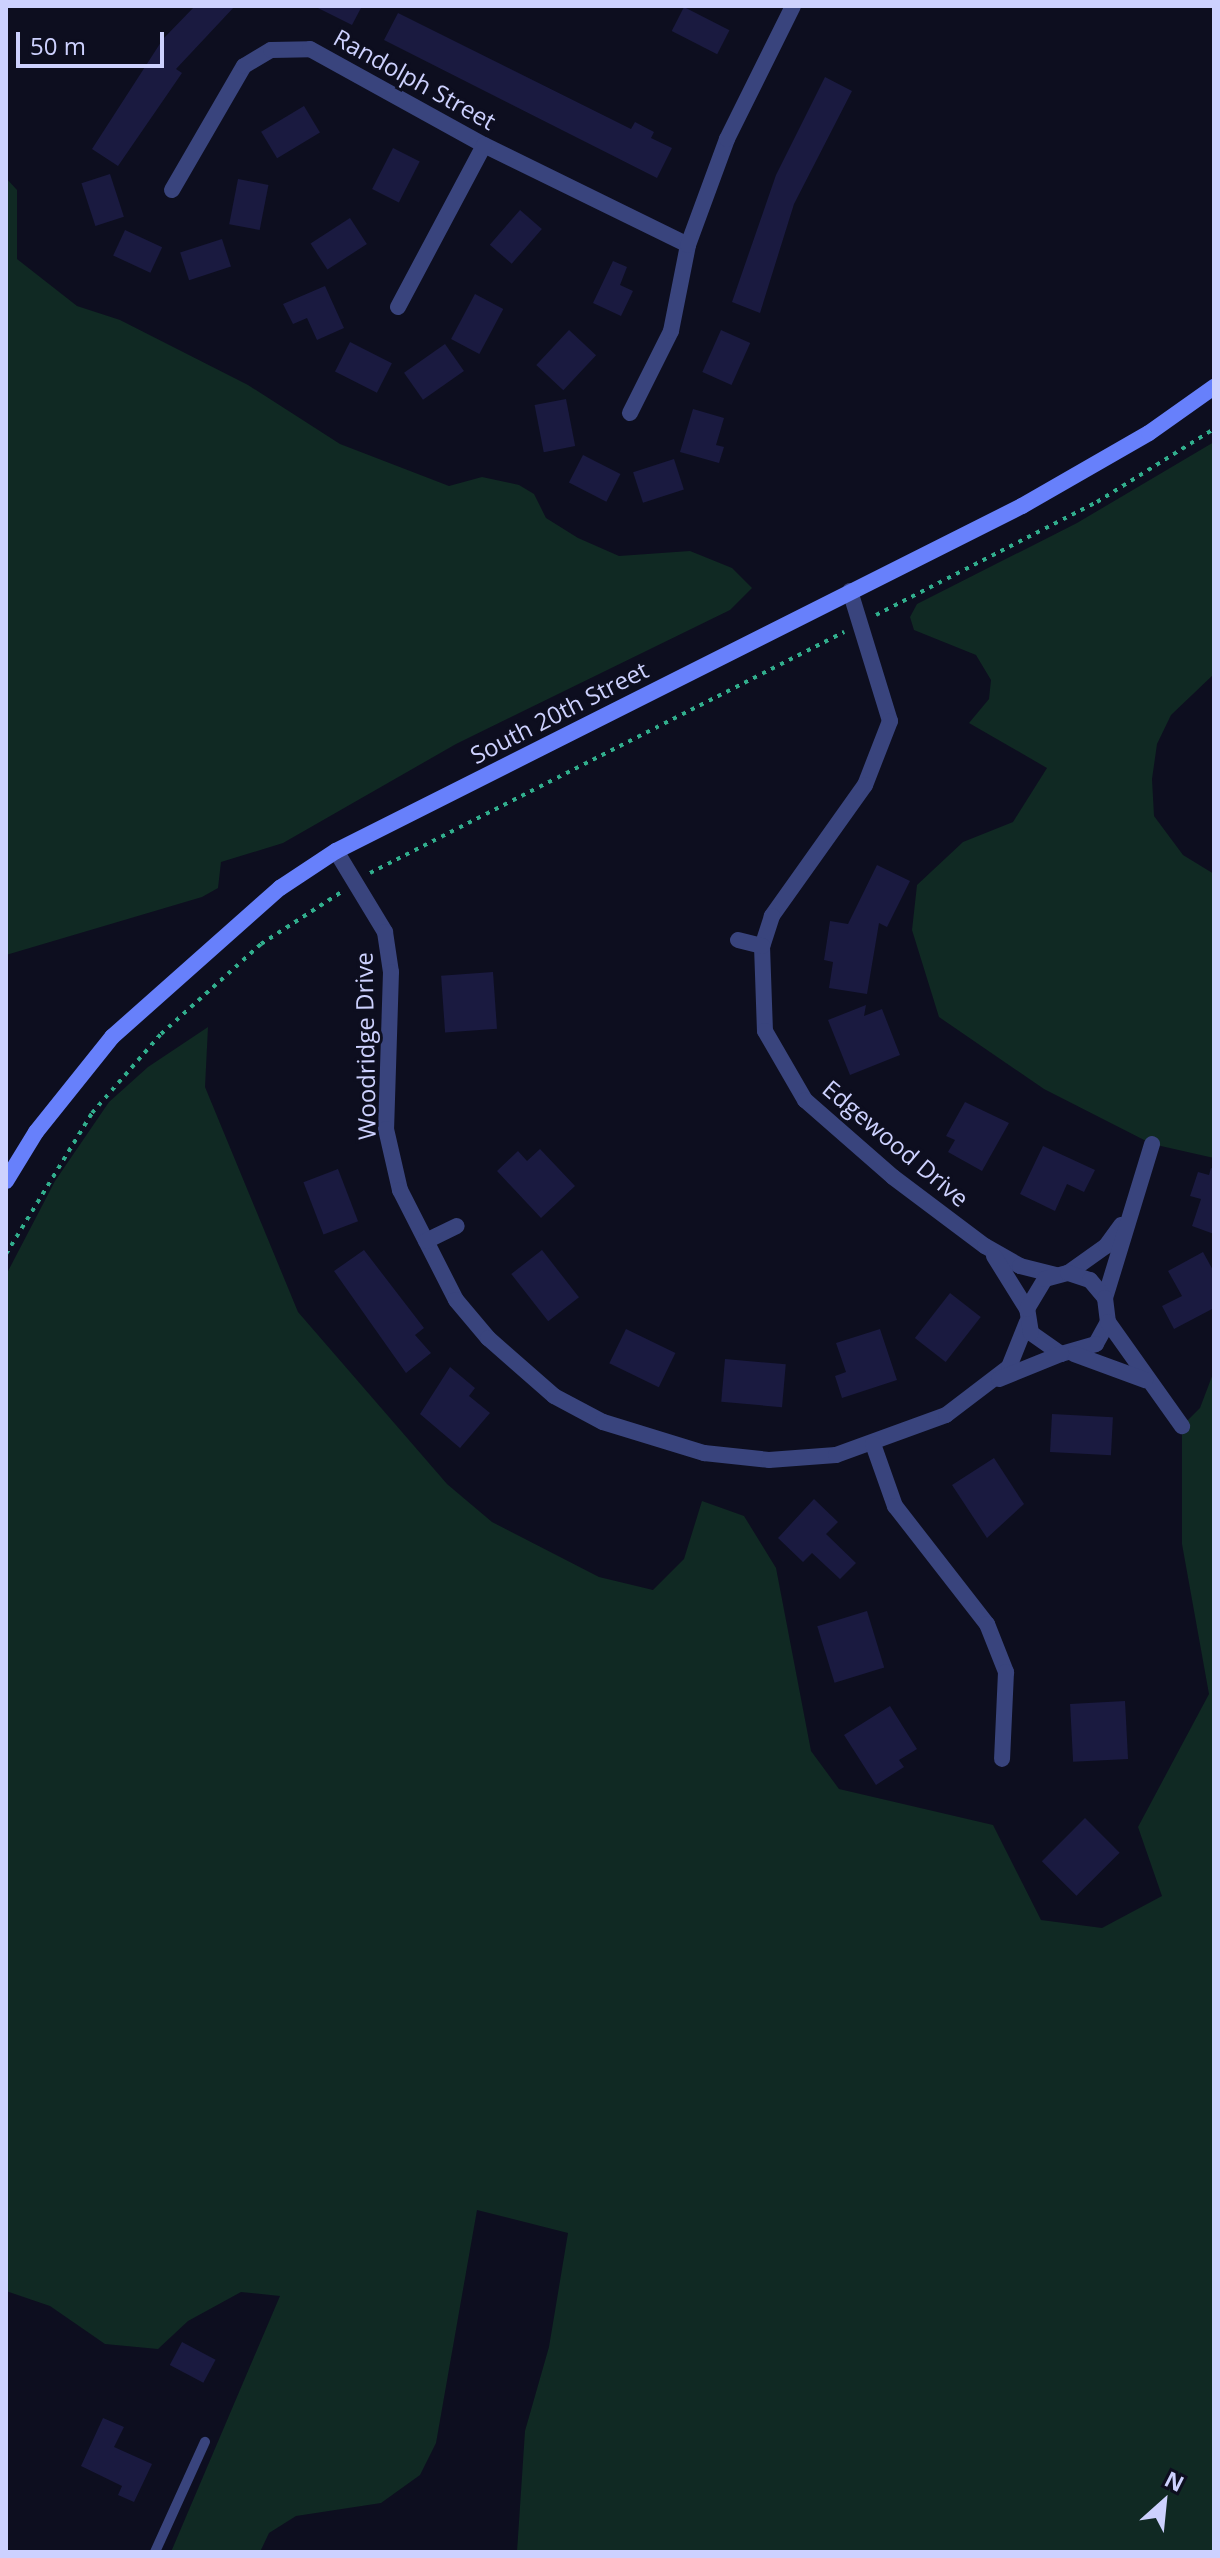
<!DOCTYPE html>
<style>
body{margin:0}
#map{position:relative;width:1220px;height:2558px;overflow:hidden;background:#0d0e1f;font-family:"Open Sans",sans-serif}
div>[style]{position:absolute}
.green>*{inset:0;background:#102923}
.building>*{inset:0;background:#1a1a40;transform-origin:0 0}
.path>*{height:4px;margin-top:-2px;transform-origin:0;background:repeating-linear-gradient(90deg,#31ae8d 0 4px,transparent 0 10px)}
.service>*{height:10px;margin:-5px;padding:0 5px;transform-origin:5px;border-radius:5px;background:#39447d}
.minor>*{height:16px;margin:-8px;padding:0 8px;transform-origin:8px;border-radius:8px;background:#39447d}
.secondary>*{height:16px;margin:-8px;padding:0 8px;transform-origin:8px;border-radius:8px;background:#6780fb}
span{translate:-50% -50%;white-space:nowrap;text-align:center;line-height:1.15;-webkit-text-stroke:6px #0d0e1f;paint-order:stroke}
.street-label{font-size:24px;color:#cdd1fe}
.frame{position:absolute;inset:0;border:8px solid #cdd1fe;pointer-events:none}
.north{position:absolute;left:1124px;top:2462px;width:80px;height:80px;-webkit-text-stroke:6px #0d0e1f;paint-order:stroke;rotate:27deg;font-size:22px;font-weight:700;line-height:32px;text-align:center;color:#cdd1fe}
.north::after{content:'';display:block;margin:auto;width:28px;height:36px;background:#cdd1fe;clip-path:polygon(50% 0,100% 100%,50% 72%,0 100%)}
.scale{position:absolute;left:16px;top:32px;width:148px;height:36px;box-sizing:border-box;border:4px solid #cdd1fe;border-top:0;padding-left:10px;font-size:24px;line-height:28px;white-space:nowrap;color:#cdd1fe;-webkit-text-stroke:6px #0d0e1f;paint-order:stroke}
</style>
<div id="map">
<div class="green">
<i style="clip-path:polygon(6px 178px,17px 190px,17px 259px,77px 306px,120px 320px,248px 385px,340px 444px,449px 486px,482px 477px,519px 485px,534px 494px,546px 518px,578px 538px,619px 556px,690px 551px,732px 568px,752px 588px,730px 610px,456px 744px,283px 843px,221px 862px,218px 888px,202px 897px,6px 955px)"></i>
<i style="clip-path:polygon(1214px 442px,1214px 674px,1171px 715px,1157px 744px,1152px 779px,1154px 816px,1183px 855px,1214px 874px,1214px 1158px,1152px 1144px,1044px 1089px,939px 1017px,912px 930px,917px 885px,963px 842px,1013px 822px,1047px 768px,969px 723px,989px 699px,991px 680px,976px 655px,914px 630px,910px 617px,917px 604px,1077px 523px)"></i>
<i style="clip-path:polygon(208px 1027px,205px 1087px,298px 1312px,447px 1484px,492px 1522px,599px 1577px,653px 1590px,684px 1559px,702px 1501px,744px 1516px,776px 1568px,811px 1751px,839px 1789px,993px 1825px,1041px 1920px,1102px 1928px,1162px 1896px,1138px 1827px,1209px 1694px,1182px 1544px,1182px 1426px,1200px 1408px,1214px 1371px,1214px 2552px,517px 2552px,525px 2431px,549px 2347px,568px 2233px,477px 2210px,436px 2443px,420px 2475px,381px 2503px,296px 2516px,269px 2533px,260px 2552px,171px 2552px,280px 2296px,241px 2292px,188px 2321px,158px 2349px,105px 2344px,50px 2306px,6px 2291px,6px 1275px,55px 1181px,109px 1102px,148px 1067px)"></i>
</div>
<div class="building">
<i style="clip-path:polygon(195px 6px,235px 6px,176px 69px,182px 73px,118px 166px,92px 149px,163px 39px)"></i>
<i style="clip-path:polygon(314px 6px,362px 6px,352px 25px)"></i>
<i style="left:684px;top:7px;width:51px;height:27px;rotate:27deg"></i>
<i style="clip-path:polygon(398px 13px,631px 129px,635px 122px,654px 132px,651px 138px,672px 148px,657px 178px,384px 40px)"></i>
<i style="clip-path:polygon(825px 77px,852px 91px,794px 204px,760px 313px,732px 302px,776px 175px)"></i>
<i style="left:304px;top:106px;width:31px;height:50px;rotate:59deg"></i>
<i style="left:393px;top:148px;width:30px;height:46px;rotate:27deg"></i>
<i style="left:110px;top:174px;width:45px;height:30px;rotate:72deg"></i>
<i style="left:238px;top:179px;width:31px;height:46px;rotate:11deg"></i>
<i style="left:520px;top:210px;width:29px;height:46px;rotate:41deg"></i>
<i style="left:350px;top:218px;width:31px;height:47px;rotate:57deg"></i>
<i style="left:125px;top:230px;width:41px;height:28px;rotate:25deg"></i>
<i style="left:222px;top:239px;width:29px;height:44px;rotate:72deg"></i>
<i style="clip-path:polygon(613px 261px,627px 267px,620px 285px,633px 291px,621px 316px,593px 303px)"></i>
<i style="clip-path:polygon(325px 286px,344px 328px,317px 340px,307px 318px,293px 324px,283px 304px)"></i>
<i style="left:475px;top:294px;width:32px;height:51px;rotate:28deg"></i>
<i style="left:569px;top:330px;width:37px;height:48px;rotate:43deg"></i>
<i style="left:721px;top:330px;width:32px;height:46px;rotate:24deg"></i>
<i style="left:350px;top:342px;width:47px;height:33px;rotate:27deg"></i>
<i style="left:445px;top:344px;width:33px;height:50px;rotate:55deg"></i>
<i style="left:566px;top:399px;width:48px;height:32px;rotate:79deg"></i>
<i style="clip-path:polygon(693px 409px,724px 418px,716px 445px,724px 447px,719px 463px,680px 452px)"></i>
<i style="left:583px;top:455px;width:42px;height:31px;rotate:27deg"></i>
<i style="left:674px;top:459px;width:32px;height:43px;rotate:72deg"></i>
<i style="clip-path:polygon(877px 865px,910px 881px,887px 927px,879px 923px,867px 994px,829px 988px,833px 962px,824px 960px,830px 921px,848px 924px)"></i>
<i style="left:493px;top:972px;width:57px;height:52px;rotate:86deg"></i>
<i style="clip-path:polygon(866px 1005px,864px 1016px,882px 1009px,900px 1055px,850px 1075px,828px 1020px)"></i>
<i style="clip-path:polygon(965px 1102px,1009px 1123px,982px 1171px,948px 1152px,955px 1140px,946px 1136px)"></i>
<i style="clip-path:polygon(1043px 1146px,1095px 1170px,1084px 1192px,1067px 1184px,1055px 1211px,1020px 1194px)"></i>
<i style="clip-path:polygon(540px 1149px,575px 1186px,541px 1218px,497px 1171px,518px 1151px,527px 1161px)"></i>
<i style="clip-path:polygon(1211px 1168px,1214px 1169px,1214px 1234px,1192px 1226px,1201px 1199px,1190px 1196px,1198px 1172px,1209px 1175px)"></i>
<i style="left:338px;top:1169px;width:56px;height:37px;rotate:69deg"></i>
<i style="clip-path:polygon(364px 1250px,424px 1328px,415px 1335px,431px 1353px,406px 1373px,334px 1271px)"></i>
<i style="left:542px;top:1250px;width:60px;height:39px;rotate:52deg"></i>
<i style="clip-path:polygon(1203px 1252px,1214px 1272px,1214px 1308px,1174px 1329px,1162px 1306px,1182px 1296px,1168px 1271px)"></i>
<i style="left:950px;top:1293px;width:39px;height:57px;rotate:38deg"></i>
<i style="left:626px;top:1329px;width:55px;height:38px;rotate:26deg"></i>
<i style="clip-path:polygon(880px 1329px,897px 1380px,842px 1398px,835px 1376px,846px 1372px,836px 1343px)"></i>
<i style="left:725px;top:1359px;width:61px;height:43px;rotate:5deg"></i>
<i style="clip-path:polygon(450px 1367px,475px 1388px,469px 1396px,490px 1413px,460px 1448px,420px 1414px)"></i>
<i style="left:1052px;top:1414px;width:61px;height:38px;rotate:3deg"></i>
<i style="clip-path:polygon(994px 1458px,1024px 1504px,987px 1538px,952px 1485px)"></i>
<i style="clip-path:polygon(814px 1499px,838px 1522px,826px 1534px,856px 1563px,840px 1579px,812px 1553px,803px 1562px,778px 1538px)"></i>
<i style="left:867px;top:1611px;width:59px;height:52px;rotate:73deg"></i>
<i style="left:1125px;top:1701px;width:58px;height:55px;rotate:87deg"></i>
<i style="clip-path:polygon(890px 1706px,917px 1749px,899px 1760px,904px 1767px,876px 1785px,844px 1735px)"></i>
<i style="left:1085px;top:1818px;width:49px;height:61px;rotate:45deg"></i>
<i style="left:182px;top:2342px;width:38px;height:26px;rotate:28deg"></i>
<i style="clip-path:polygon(103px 2418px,124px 2427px,114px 2447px,152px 2464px,134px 2502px,118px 2495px,122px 2486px,81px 2466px)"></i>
</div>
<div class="path">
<i style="left:876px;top:615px;width:248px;rotate:-27.1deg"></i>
<i style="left:1097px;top:502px;width:138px;rotate:-32deg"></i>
<i style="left:370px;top:873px;width:532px;rotate:-26.95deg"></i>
<i style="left:6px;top:1254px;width:165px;rotate:-58.6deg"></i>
<i style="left:92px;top:1113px;width:105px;rotate:-48.9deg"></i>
<i style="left:161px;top:1034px;width:135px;rotate:-42deg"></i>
<i style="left:261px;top:944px;width:98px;rotate:-32.9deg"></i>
</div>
<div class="service">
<i style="left:155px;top:2552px;width:121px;rotate:-65.6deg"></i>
</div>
<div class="minor">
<i style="left:172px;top:190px;width:143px;rotate:-59.9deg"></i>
<i style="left:244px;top:66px;width:31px;rotate:-31deg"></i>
<i style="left:271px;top:50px;width:39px;rotate:-1deg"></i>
<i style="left:310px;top:49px;width:199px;rotate:28.9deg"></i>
<i style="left:484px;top:145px;width:227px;rotate:26.1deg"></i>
<i style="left:398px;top:307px;width:183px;rotate:-62deg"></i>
<i style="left:630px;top:413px;width:92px;rotate:-63.4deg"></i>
<i style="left:671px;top:331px;width:88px;rotate:-78.8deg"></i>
<i style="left:688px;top:245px;width:113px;rotate:-69.8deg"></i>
<i style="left:727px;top:139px;width:148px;rotate:-63.6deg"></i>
<i style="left:850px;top:591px;width:136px;rotate:72.9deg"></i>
<i style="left:890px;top:721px;width:69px;rotate:111.3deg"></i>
<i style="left:865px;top:785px;width:161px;rotate:125.4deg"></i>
<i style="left:772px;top:916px;width:32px;rotate:108deg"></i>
<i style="left:762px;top:946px;width:85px;rotate:88deg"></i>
<i style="left:765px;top:1031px;width:80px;rotate:59.9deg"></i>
<i style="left:805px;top:1100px;width:117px;rotate:41.2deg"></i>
<i style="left:893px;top:1177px;width:115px;rotate:36.9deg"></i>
<i style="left:985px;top:1246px;width:40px;rotate:29.7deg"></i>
<i style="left:1020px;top:1266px;width:37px;rotate:14deg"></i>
<i style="left:336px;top:851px;width:95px;rotate:58.8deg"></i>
<i style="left:385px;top:932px;width:40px;rotate:81.5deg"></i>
<i style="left:391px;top:972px;width:157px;rotate:91.8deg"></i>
<i style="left:386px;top:1129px;width:63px;rotate:77.1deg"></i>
<i style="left:400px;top:1190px;width:123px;rotate:63deg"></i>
<i style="left:456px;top:1300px;width:50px;rotate:49.9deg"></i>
<i style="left:488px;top:1338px;width:88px;rotate:41.3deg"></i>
<i style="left:554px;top:1396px;width:55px;rotate:28deg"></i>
<i style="left:603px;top:1422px;width:106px;rotate:17.1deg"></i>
<i style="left:704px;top:1453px;width:65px;rotate:6.1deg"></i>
<i style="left:769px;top:1460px;width:67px;rotate:-4.3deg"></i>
<i style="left:836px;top:1455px;width:117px;rotate:-20deg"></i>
<i style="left:946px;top:1415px;width:79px;rotate:-37.3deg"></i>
<i style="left:1009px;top:1367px;width:48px;rotate:-68.2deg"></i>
<i style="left:738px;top:940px;width:25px;rotate:14deg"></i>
<i style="left:426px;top:1241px;width:34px;rotate:-26deg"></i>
<i style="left:994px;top:1256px;width:62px;rotate:58.1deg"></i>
<i style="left:1068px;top:1273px;width:47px;rotate:-35.4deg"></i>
<i style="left:1106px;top:1246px;width:26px;rotate:-54deg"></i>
<i style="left:1105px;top:1298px;width:161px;rotate:-73deg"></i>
<i style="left:1108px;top:1322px;width:25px;rotate:119deg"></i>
<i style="left:1096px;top:1344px;width:36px;rotate:164deg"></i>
<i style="left:1061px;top:1354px;width:37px;rotate:-145deg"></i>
<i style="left:1031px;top:1333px;width:24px;rotate:-99deg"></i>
<i style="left:1027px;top:1309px;width:35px;rotate:-59deg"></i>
<i style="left:1045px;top:1279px;width:24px;rotate:-15deg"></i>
<i style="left:1068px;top:1273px;width:23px;rotate:18deg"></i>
<i style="left:1090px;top:1280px;width:23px;rotate:50deg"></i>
<i style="left:1105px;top:1298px;width:24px;rotate:83deg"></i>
<i style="left:1108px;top:1322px;width:128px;rotate:54.6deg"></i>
<i style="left:1074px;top:1354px;width:76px;rotate:20.1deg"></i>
<i style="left:999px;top:1379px;width:67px;rotate:-22deg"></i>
<i style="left:873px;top:1444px;width:66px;rotate:70.5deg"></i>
<i style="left:895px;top:1506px;width:150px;rotate:52.1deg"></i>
<i style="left:987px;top:1624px;width:52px;rotate:68.4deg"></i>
<i style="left:1006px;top:1672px;width:87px;rotate:92.6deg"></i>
</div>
<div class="secondary">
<i style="left:6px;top:1181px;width:57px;rotate:-58.5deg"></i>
<i style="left:36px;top:1132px;width:122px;rotate:-51.3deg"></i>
<i style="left:112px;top:1037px;width:225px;rotate:-41.6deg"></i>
<i style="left:280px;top:888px;width:67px;rotate:-33.5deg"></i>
<i style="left:336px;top:851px;width:768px;rotate:-26.7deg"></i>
<i style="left:1022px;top:506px;width:146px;rotate:-29.9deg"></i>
<i style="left:1149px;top:433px;width:80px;rotate:-35.3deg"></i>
</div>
<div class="street-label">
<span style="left:415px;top:79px;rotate:29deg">Randolph Street</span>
<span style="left:559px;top:712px;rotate:-27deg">South 20th Street</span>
<span style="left:365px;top:1046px;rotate:-91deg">Woodridge Drive</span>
<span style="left:896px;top:1143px;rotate:40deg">Edgewood Drive</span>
</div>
<div class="frame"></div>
<div class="north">N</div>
<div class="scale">50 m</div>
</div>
